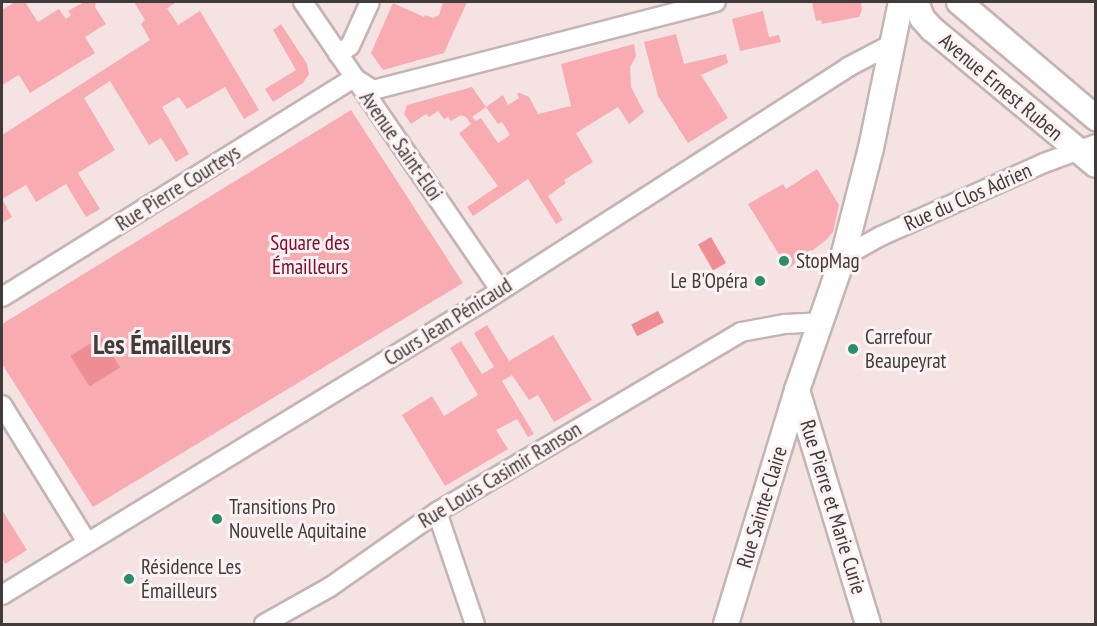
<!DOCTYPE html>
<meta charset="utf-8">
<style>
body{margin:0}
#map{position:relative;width:1097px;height:626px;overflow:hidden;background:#f5e3e4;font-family:"PT Sans Narrow",sans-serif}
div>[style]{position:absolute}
.green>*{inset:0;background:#f8acb1}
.water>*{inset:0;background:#ef8d95;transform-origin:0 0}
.roads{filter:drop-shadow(2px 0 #c5b4b4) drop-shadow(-2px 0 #c5b4b4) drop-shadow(0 2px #c5b4b4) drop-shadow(0 -2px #c5b4b4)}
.street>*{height:18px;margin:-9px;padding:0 9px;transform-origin:9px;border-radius:9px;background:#fff}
.secondary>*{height:24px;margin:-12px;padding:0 12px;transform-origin:12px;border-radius:12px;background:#fff}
.dots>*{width:16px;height:16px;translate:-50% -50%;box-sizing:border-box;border:3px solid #fdf2f3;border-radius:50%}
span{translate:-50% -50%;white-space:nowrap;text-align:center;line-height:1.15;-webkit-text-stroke:6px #fdf2f3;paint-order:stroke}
.street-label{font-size:21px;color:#423b3b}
.park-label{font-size:21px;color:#830b2a}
.poi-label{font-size:21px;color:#423b3b}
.left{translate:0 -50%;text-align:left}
.right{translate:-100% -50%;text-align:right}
.district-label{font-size:27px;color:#423b3b;font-weight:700}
.frame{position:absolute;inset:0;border:3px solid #423b3b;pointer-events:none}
</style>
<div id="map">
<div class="green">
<i style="clip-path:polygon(15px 2px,25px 2px,38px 22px,59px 9px,66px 19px,71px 15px,68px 11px,84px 2px,96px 2px,95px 7px,106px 24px,85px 37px,95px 53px,30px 93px,19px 75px,2px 85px,2px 10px)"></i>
<i style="clip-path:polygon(134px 2px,177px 2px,167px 8px,178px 25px,200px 11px,259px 110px,244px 119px,225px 87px,187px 109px,179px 97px,162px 107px,189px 154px,176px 162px,161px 138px,149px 145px,110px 81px,84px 98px,115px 150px,78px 173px,100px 209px,86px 217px,66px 184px,36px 202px,26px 185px,2px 199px,12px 217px,2px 223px,2px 135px,150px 40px,141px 24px,145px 20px)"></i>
<i style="clip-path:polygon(443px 2px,467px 2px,444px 53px,383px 70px,371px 53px,393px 3px,424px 17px,425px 15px,433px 18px,439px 15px)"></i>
<i style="clip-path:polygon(812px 2px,861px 2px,862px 10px,859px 17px,822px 24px,821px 20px,816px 21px)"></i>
<i style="clip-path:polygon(763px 11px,769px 37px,779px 35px,781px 42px,740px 51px,732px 19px)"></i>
<i style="clip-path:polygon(281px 24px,307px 64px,309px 74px,303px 83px,273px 102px,265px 89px,296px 70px,273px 30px)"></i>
<i style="clip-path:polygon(676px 34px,684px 64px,726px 54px,728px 63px,701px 75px,728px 118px,688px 143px,658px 96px,644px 42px)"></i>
<i style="clip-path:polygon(evenodd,634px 44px,636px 56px,630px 67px,631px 87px,644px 112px,629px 124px,618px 107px,576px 133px,593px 162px,564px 180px,566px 183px,548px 196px,563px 220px,556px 224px,528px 179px,473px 216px,467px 207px,498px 186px,459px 133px,471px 124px,466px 117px,461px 115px,451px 121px,448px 117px,444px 119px,438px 111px,429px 117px,426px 114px,411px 124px,404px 114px,407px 105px,472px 87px,486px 107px,503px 95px,508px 105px,519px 98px,517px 93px,520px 93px,529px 97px,538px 114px,571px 106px,561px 64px,634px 44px,486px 107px,498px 124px,502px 122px,510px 135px,498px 143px,481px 118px,476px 121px,472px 117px,486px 107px)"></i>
<i style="clip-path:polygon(351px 110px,463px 283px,93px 507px,2px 364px,2px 324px)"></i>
<i style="clip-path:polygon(817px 169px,839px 205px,833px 232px,826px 240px,788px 269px,748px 204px,783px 184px,786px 189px)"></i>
<i style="clip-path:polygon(487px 325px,509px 361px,553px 335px,592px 400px,554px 422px,538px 395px,529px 400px,512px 375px,502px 381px,534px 434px,528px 437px,517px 419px,496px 430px,508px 449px,445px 486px,402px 415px,432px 396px,444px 416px,478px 395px,450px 348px,461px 341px,482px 374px,494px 367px,474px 333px)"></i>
<i style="clip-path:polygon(2px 510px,27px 550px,5px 564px,2px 558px)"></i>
</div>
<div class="water">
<i style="left:711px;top:237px;width:30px;height:15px;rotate:60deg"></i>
<i style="left:658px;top:311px;width:13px;height:30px;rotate:63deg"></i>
<i style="left:101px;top:337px;width:36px;height:36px;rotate:58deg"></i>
</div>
<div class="roads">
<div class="street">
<i style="left:303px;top:2px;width:349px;rotate:55.6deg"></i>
<i style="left:338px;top:54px;width:14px;rotate:-34deg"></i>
<i style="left:350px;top:46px;width:48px;rotate:-65.6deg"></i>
<i style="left:354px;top:78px;width:22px;rotate:32deg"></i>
<i style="left:373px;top:90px;width:354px;rotate:-14.4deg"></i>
<i style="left:843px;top:257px;width:43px;rotate:-28.9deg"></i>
<i style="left:881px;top:236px;width:179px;rotate:-24.1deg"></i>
<i style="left:1044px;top:163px;width:55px;rotate:-20.1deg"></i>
<i style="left:2px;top:297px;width:415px;rotate:-31.9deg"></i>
<i style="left:2px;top:405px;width:161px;rotate:58.2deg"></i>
<i style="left:437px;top:512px;width:118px;rotate:71.3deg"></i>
<i style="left:2px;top:595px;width:565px;rotate:-31.38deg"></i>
<i style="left:484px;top:301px;width:433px;rotate:-32.7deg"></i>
<i style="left:848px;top:67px;width:47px;rotate:-27.6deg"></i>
<i style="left:264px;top:624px;width:76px;rotate:-29.3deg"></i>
<i style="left:330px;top:587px;width:131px;rotate:-35deg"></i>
<i style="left:437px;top:512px;width:353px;rotate:-30.6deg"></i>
<i style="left:741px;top:332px;width:45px;rotate:-10.3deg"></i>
<i style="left:785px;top:324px;width:36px;rotate:-3deg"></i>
</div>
<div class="secondary">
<i style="left:916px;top:2px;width:17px;rotate:69deg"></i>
<i style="left:922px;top:18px;width:15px;rotate:48deg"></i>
<i style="left:932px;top:29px;width:213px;rotate:39.7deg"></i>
<i style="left:959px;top:2px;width:180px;rotate:40.3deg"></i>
<i style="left:797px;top:390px;width:245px;rotate:73.1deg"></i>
<i style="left:726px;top:624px;width:245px;rotate:-73.1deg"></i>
<i style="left:797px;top:390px;width:141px;rotate:-70.9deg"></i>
<i style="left:843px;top:257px;width:113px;rotate:-75.6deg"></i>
<i style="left:871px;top:148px;width:149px;rotate:-78.4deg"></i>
</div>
</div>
<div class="dots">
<i style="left:784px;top:261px;background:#298f6b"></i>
<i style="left:760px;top:281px;background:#298f6b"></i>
<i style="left:853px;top:349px;background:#298f6b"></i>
<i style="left:217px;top:519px;background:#298f6b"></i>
<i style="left:129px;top:579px;background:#298f6b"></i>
</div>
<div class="street-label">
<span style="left:1001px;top:87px;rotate:40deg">Avenue Ernest Ruben</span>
<span style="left:401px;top:146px;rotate:55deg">Avenue Saint-Eloi</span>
<span style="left:178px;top:188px;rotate:-32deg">Rue Pierre Courteys</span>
<span style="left:968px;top:197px;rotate:-24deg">Rue du Clos Adrien</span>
<span style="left:448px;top:322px;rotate:-32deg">Cours Jean Pénicaud</span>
<span style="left:500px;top:475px;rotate:-31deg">Rue Louis Casimir Ranson</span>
<span style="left:762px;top:507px;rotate:-73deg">Rue Sainte-Claire</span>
<span style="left:833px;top:507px;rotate:73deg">Rue Pierre et Marie Curie</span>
</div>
<div class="park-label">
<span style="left:310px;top:255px">Square des<br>Émailleurs</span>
</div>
<div class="poi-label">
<span class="left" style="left:796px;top:261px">StopMag</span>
<span class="right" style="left:748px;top:281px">Le B'Opéra</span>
<span class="left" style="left:865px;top:349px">Carrefour<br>Beaupeyrat</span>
<span class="left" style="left:229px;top:519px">Transitions Pro<br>Nouvelle Aquitaine</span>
<span class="left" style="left:141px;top:579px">Résidence Les<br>Émailleurs</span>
</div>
<div class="district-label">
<span style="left:162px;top:345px">Les Émailleurs</span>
</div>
<div class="frame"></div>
</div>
